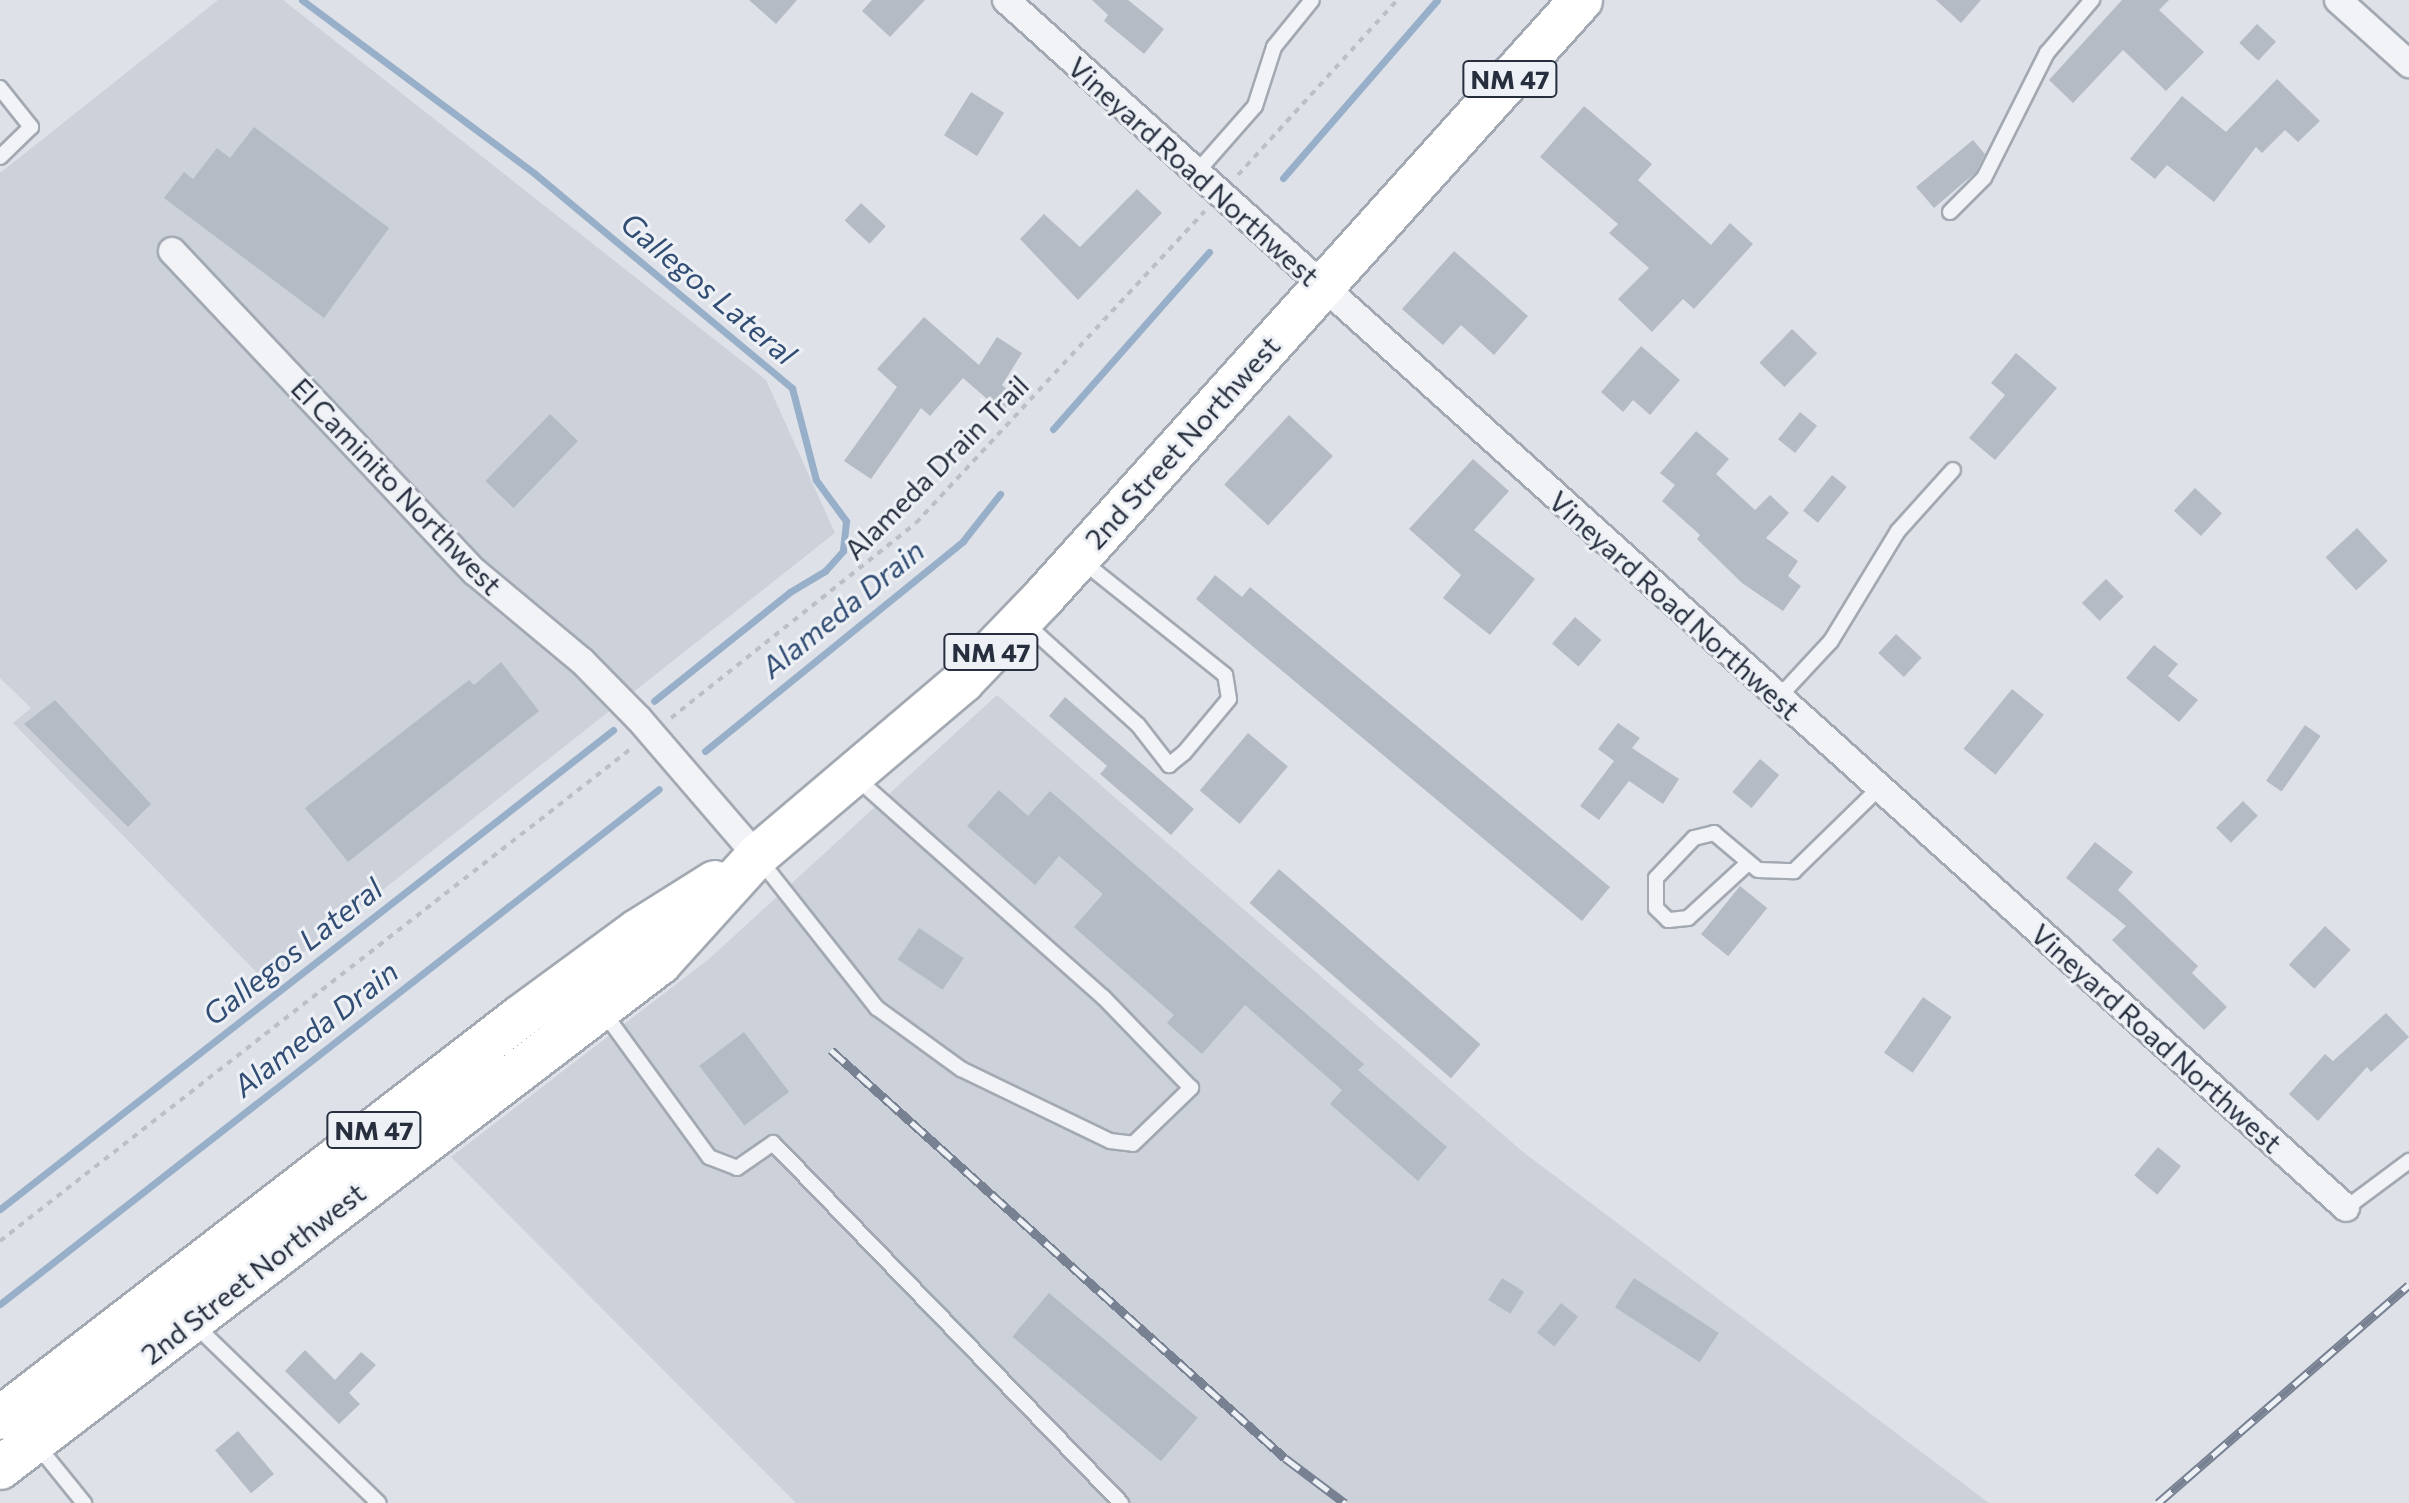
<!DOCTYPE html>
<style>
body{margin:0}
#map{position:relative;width:2409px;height:1503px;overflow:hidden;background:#dee2e8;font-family:Commissioner,sans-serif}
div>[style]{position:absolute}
.built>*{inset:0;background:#ccd1da}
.stream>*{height:7px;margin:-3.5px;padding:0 3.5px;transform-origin:3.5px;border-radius:3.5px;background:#98afc9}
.building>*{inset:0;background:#b5bbc5;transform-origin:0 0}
.path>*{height:4px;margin-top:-2px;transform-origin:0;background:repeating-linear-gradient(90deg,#bcc0c6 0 6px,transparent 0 12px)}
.roads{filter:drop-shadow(2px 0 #a3a9b2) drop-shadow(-2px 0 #a3a9b2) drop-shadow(0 2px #a3a9b2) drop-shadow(0 -2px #a3a9b2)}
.service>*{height:14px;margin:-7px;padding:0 7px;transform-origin:7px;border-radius:7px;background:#f1f3f6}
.minor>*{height:26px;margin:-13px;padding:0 13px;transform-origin:13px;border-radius:13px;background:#f1f3f6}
.primary>*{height:42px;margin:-21px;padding:0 21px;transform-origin:21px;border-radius:21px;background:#fff}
.rail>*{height:9px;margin-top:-4.5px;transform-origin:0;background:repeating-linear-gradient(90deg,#edf1f6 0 18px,#778192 0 36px);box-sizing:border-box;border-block:2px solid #778192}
span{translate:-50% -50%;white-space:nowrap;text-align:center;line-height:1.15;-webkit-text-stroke:6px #edf1f6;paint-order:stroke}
.shield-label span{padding:2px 6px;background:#edf1f6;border:2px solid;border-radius:6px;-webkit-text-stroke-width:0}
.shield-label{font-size:26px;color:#272f3f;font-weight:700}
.street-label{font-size:28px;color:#272f3f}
.water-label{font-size:30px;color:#314d73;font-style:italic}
</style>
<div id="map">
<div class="built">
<i style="clip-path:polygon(218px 0,283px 0,766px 380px,835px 533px,266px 982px,13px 723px,31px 708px,0 678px,0 173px)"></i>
<i style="clip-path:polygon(997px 695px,1523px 1152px,1989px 1503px,796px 1503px,451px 1157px,709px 959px)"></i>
</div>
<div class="stream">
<i style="left:302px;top:0;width:289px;rotate:36.7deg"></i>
<i style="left:534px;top:173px;width:336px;rotate:39.8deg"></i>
<i style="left:792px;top:388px;width:95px;rotate:75.4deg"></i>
<i style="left:816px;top:480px;width:51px;rotate:53.8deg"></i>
<i style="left:846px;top:521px;width:30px;rotate:96deg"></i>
<i style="left:843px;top:551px;width:27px;rotate:132deg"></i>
<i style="left:825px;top:571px;width:41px;rotate:149deg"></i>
<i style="left:790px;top:592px;width:174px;rotate:141.3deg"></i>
<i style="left:1283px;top:178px;width:235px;rotate:-49.1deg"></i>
<i style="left:1053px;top:429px;width:236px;rotate:-48.6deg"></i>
<i style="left:705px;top:751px;width:333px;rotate:-39.1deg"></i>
<i style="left:963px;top:541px;width:60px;rotate:-51.8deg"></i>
<i style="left:0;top:1209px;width:778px;rotate:-38deg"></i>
<i style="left:0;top:1304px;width:836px;rotate:-38.01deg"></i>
</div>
<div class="building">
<i style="clip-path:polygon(749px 0,797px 0,776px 24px)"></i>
<i style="clip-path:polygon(872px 0,925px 0,890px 37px,862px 11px)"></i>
<i style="clip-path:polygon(1092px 0,1128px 0,1164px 29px,1144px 54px,1104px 21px,1108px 15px)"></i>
<i style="clip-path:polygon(1936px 0,1981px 0,1961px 23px)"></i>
<i style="clip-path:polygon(2122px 0,2169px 0,2159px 10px,2204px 52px,2166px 91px,2123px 50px,2073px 103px,2049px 80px)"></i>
<i style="left:2257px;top:24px;width:26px;height:26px;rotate:43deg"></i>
<i style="clip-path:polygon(2277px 79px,2320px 121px,2298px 142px,2285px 130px,2262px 153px,2256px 147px,2214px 202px,2167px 165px,2155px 179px,2130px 159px,2182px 96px,2226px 132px)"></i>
<i style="left:971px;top:92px;width:39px;height:51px;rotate:32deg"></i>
<i style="clip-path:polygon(1584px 106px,1652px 164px,1638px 180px,1711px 245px,1730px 223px,1753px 244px,1694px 309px,1683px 299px,1652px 332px,1618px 299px,1649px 268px,1609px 233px,1618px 224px,1540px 157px)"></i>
<i style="clip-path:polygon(254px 127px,389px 228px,324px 318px,164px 198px,184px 172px,193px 179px,217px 148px,230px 158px)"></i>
<i style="clip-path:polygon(1973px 140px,1985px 154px,1976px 172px,1934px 208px,1916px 187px)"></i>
<i style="clip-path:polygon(1137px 189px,1162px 213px,1078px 300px,1020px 239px,1044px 214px,1080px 247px)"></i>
<i style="left:861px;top:203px;width:34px;height:24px;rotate:43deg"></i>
<i style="clip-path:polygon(1454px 251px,1528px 316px,1494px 355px,1461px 325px,1443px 345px,1402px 309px)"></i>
<i style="clip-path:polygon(924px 317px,979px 365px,997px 337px,1022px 353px,1002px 385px,1015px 396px,1002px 412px,963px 378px,930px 416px,921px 408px,871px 479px,844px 461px,897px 387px,877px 369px)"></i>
<i style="left:1792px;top:329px;width:35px;height:47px;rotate:44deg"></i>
<i style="clip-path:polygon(1641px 346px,1680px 380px,1650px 415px,1633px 400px,1623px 412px,1601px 392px)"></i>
<i style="clip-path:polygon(2016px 353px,2057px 388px,1995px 460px,1969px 438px,2005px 395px,1991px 383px)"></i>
<i style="left:1800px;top:412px;width:22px;height:35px;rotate:39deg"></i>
<i style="left:550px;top:414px;width:39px;height:93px;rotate:44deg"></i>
<i style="left:1289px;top:415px;width:60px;height:95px;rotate:43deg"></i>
<i style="clip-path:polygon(1696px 431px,1729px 459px,1716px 474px,1755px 510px,1770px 495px,1789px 513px,1766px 538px,1798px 561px,1788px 576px,1801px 586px,1783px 611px,1742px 583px,1697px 539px,1700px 535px,1662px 501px,1675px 485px,1660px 473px)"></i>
<i style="clip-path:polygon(1473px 459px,1509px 491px,1474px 530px,1535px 579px,1490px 635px,1443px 598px,1461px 575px,1409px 529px)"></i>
<i style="left:1832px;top:475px;width:19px;height:46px;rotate:39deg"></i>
<i style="left:2195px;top:488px;width:37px;height:31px;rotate:43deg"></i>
<i style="left:2357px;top:528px;width:45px;height:43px;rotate:47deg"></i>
<i style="clip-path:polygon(1215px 575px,1242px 597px,1250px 587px,1610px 887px,1582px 921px,1196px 599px)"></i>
<i style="left:2106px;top:579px;width:25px;height:34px;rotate:45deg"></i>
<i style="left:1575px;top:617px;width:35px;height:35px;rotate:41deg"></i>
<i style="left:1896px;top:634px;width:35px;height:26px;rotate:43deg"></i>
<i style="clip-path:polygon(2154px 645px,2178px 664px,2168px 676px,2198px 700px,2179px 722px,2126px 678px)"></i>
<i style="clip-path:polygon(501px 662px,539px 711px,348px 862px,305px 808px,469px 680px,474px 685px)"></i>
<i style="left:2012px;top:689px;width:41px;height:77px;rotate:39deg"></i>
<i style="clip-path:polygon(1065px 697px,1194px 809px,1171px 835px,1100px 774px,1107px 766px,1049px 716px)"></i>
<i style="clip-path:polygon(55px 700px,151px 804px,128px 827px,24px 724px)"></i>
<i style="clip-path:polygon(1618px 723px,1640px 738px,1632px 748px,1679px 779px,1663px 804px,1629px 781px,1599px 820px,1580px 806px,1614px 761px,1598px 749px)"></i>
<i style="left:2305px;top:725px;width:19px;height:68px;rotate:35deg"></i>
<i style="left:1248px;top:733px;width:52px;height:75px;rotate:40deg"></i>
<i style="left:1760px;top:759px;width:25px;height:43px;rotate:40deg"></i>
<i style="clip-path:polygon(999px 790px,1028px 816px,1050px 791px,1364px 1064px,1358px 1070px,1447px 1147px,1418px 1181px,1330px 1104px,1342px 1090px,1245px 1005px,1202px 1054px,1167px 1023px,1174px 1015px,1074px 927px,1103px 894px,1059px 856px,1035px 885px,967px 826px)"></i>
<i style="left:2243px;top:801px;width:21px;height:38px;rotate:45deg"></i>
<i style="clip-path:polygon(2095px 842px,2133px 872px,2118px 890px,2198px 966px,2192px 973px,2227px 1007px,2204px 1030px,2112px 940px,2126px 926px,2066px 878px)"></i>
<i style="left:1279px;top:869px;width:267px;height:45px;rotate:41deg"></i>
<i style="left:1740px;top:886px;width:35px;height:62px;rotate:39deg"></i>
<i style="left:2325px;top:926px;width:35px;height:53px;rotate:43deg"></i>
<i style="left:919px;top:928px;width:54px;height:38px;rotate:34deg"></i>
<i style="left:1923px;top:997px;width:35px;height:68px;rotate:35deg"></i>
<i style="clip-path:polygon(2386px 1013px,2409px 1037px,2371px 1072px,2367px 1067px,2318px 1121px,2289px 1094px,2325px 1054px,2333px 1061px)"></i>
<i style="left:744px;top:1032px;width:75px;height:56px;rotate:53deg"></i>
<i style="left:2158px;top:1147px;width:30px;height:37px;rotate:40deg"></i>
<i style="left:1502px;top:1278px;width:26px;height:26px;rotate:32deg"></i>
<i style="left:1634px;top:1278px;width:101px;height:35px;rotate:33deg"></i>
<i style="left:1049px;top:1293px;width:194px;height:57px;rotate:40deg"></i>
<i style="left:1561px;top:1303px;width:22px;height:38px;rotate:39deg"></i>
<i style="clip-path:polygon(305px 1350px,335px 1380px,361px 1352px,376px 1365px,349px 1393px,360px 1404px,339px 1424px,285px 1371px)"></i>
<i style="left:238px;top:1431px;width:56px;height:30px;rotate:50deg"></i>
</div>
<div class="path">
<i style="left:1238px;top:175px;width:236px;rotate:-47.7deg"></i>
<i style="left:671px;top:718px;width:313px;rotate:-38.5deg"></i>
<i style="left:916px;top:523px;width:425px;rotate:-47.2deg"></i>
<i style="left:0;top:1241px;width:802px;rotate:-37.96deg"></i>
</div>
<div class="roads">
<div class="service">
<i style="left:0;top:88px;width:50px;rotate:51.5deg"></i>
<i style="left:31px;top:127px;width:43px;rotate:135.9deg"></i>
<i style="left:1196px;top:173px;width:89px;rotate:-48.6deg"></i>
<i style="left:1255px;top:106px;width:62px;rotate:-72.1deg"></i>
<i style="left:1274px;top:47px;width:60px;rotate:-51deg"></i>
<i style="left:1950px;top:212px;width:48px;rotate:-45deg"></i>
<i style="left:1984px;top:178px;width:140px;rotate:-63.3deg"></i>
<i style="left:2047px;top:53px;width:70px;rotate:-49.7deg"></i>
<i style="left:1025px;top:623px;width:152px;rotate:42.1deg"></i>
<i style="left:1138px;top:725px;width:51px;rotate:52.2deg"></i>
<i style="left:1169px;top:765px;width:19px;rotate:-39deg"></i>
<i style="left:1184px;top:753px;width:70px;rotate:-50.2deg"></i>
<i style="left:1229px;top:699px;width:24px;rotate:-99deg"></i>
<i style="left:1225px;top:675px;width:183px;rotate:-141.4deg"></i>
<i style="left:1778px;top:698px;width:78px;rotate:-47.1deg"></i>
<i style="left:1831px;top:641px;width:129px;rotate:-58.7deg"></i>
<i style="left:1898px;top:531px;width:82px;rotate:-48deg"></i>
<i style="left:760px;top:860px;width:189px;rotate:51.7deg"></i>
<i style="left:877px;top:1008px;width:104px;rotate:36deg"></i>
<i style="left:961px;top:1069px;width:165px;rotate:25.8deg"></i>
<i style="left:1110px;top:1141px;width:23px;rotate:7deg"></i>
<i style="left:1133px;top:1144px;width:81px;rotate:-44deg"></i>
<i style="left:1191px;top:1088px;width:127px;rotate:-134deg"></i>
<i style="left:1103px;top:997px;width:330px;rotate:-138.4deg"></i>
<i style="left:1748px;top:863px;width:81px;rotate:137.5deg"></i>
<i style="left:1688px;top:918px;width:20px;rotate:174deg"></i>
<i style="left:1668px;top:920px;width:17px;rotate:-135deg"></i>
<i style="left:1656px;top:908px;width:30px;rotate:-90deg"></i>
<i style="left:1656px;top:878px;width:55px;rotate:-46.5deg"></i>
<i style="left:1694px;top:838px;width:21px;rotate:-14deg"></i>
<i style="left:1714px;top:833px;width:57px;rotate:40.1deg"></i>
<i style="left:1758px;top:870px;width:36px;rotate:2deg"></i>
<i style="left:1794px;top:871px;width:119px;rotate:-44.3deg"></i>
<i style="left:602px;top:1010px;width:182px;rotate:53.9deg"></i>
<i style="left:709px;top:1157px;width:30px;rotate:21deg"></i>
<i style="left:737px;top:1168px;width:44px;rotate:-34.8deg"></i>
<i style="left:773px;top:1143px;width:501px;rotate:45.97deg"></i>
<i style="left:2346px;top:1208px;width:79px;rotate:-36.7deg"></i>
<i style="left:194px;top:1324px;width:257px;rotate:44.1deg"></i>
<i style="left:37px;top:1445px;width:75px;rotate:51deg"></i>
</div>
<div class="minor">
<i style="left:1006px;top:0;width:1804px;rotate:42.03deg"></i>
<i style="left:2338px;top:0;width:96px;rotate:42deg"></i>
<i style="left:172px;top:251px;width:441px;rotate:46.7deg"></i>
<i style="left:475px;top:572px;width:139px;rotate:39.8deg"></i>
<i style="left:582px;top:661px;width:81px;rotate:45.5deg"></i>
<i style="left:639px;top:719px;width:181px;rotate:49.3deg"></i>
</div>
<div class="primary">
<i style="left:0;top:1418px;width:657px;rotate:-37.64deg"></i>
<i style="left:520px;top:1017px;width:145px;rotate:-36.3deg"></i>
<i style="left:637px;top:931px;width:92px;rotate:-32.1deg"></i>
<i style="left:0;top:1468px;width:831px;rotate:-37.42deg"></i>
<i style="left:660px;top:963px;width:144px;rotate:-47.8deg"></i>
<i style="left:757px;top:856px;width:270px;rotate:-40.3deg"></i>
<i style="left:963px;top:681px;width:114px;rotate:-46.1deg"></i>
<i style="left:1042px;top:599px;width:806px;rotate:-48.02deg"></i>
</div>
</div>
<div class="rail">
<i style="left:831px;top:1050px;width:610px;rotate:41.95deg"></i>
<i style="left:1285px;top:1458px;width:75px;rotate:36.9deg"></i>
<i style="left:2158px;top:1503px;width:332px;rotate:-41deg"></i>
</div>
<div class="shield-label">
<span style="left:1510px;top:79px">NM 47</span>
<span style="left:991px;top:652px">NM 47</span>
<span style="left:374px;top:1130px">NM 47</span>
</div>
<div class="street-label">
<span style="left:1194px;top:171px;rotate:42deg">Vineyard Road Northwest</span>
<span style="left:1182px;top:442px;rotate:-48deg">2nd Street Northwest</span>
<span style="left:936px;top:467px;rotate:-45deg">Alameda Drain Trail</span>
<span style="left:397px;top:486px;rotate:46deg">El Caminito Northwest</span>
<span style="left:1675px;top:605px;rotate:42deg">Vineyard Road Northwest</span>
<span style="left:2157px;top:1038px;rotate:42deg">Vineyard Road Northwest</span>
<span style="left:253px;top:1273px;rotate:-38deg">2nd Street Northwest</span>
</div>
<div class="water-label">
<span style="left:709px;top:288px;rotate:40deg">Gallegos Lateral</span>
<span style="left:842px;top:608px;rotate:-39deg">Alameda Drain</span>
<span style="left:292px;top:951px;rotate:-38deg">Gallegos Lateral</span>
<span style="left:315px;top:1028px;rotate:-38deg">Alameda Drain</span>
</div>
</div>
